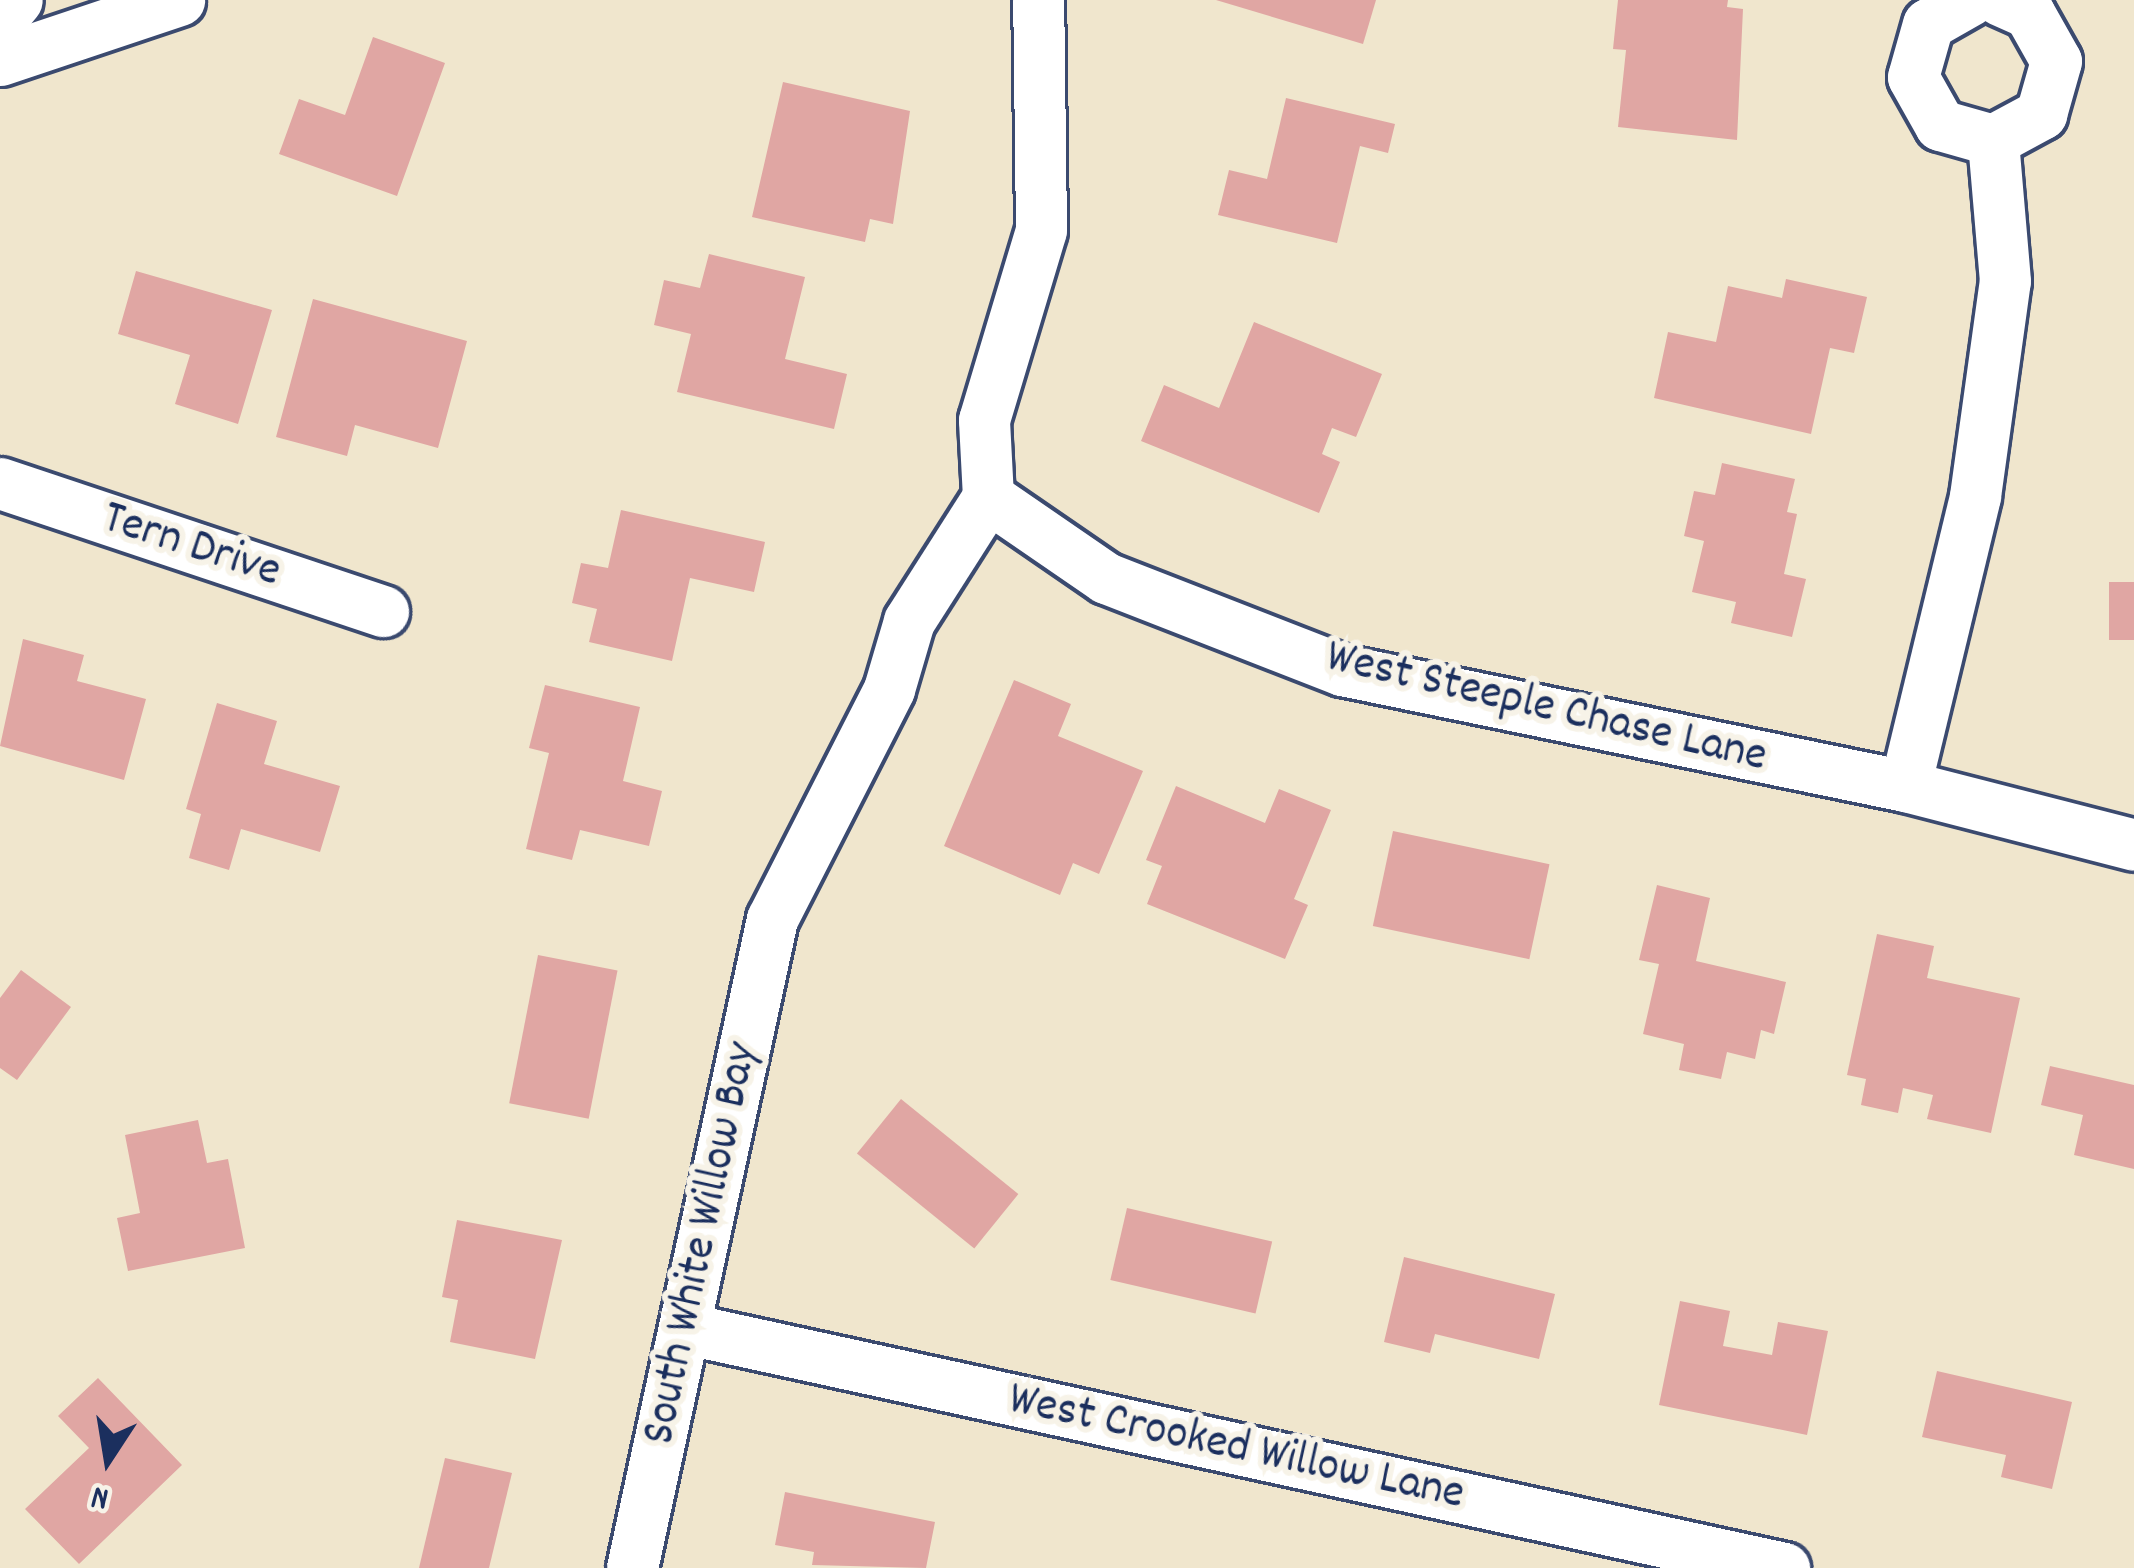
<!DOCTYPE html>
<style>
body{margin:0}
#map{position:relative;width:2134px;height:1568px;overflow:hidden;background:#f0e6cd;font-family:Dekko,sans-serif}
div>[style]{position:absolute}
.building>*{inset:0;background:#e0a6a3;transform-origin:0 0}
.roads{filter:drop-shadow(3px 0 #3b4a6f) drop-shadow(-3px 0 #3b4a6f) drop-shadow(0 3px #3b4a6f) drop-shadow(0 -3px #3b4a6f)}
.minor>*{height:51px;margin:-25.5px;padding:0 25.5px;transform-origin:25.5px;border-radius:25.5px;background:#fff}
span{translate:-50% -50%;white-space:nowrap;text-align:center;line-height:1.15;-webkit-text-stroke:12px #f7f3e8;paint-order:stroke}
.street-label{font-size:48px;color:#1b2f5e}
.north{position:absolute;left:48px;top:1400px;width:120px;height:120px;-webkit-text-stroke:9px #f7f3e8;paint-order:stroke;rotate:192deg;font-size:33px;font-weight:700;line-height:48px;text-align:center;color:#1b2f5e}
.north::after{content:'';display:block;margin:auto;width:42px;height:54px;background:#1b2f5e;clip-path:polygon(50% 0,100% 100%,50% 72%,0 100%)}
</style>
<div id="map">
<div class="building">
<i style="clip-path:polygon(1216px 0,1376px 0,1363px 44px)"></i>
<i style="clip-path:polygon(1618px 0,1728px 0,1727px 7px,1743px 9px,1737px 140px,1618px 127px,1626px 50px,1613px 49px)"></i>
<i style="clip-path:polygon(373px 37px,445px 63px,397px 196px,279px 154px,299px 99px,345px 115px)"></i>
<i style="clip-path:polygon(783px 82px,910px 111px,893px 224px,870px 219px,865px 242px,752px 217px)"></i>
<i style="clip-path:polygon(1286px 98px,1395px 124px,1388px 153px,1360px 146px,1337px 243px,1218px 215px,1229px 170px,1267px 179px)"></i>
<i style="clip-path:polygon(709px 254px,805px 277px,785px 359px,847px 374px,834px 429px,677px 392px,691px 334px,654px 325px,664px 280px,700px 288px)"></i>
<i style="clip-path:polygon(136px 271px,272px 310px,238px 424px,175px 404px,190px 355px,118px 334px)"></i>
<i style="clip-path:polygon(1786px 279px,1867px 297px,1854px 353px,1830px 348px,1811px 434px,1654px 398px,1668px 332px,1716px 342px,1728px 286px,1782px 298px)"></i>
<i style="clip-path:polygon(313px 299px,467px 341px,438px 448px,355px 425px,347px 456px,276px 437px)"></i>
<i style="clip-path:polygon(1254px 322px,1382px 374px,1356px 437px,1332px 428px,1322px 454px,1340px 462px,1319px 513px,1141px 441px,1164px 385px,1219px 408px)"></i>
<i style="clip-path:polygon(1722px 463px,1795px 479px,1787px 512px,1797px 514px,1784px 574px,1806px 579px,1792px 637px,1731px 623px,1736px 602px,1692px 592px,1704px 541px,1684px 536px,1694px 491px,1715px 495px)"></i>
<i style="clip-path:polygon(621px 510px,765px 542px,754px 592px,690px 578px,672px 661px,589px 642px,597px 609px,572px 603px,581px 563px,608px 568px)"></i>
<i style="left:2109px;top:582px;width:25px;height:58px"></i>
<i style="clip-path:polygon(23px 639px,84px 655px,77px 681px,146px 699px,124px 780px,0 746px)"></i>
<i style="clip-path:polygon(1014px 680px,1071px 704px,1058px 736px,1143px 771px,1099px 874px,1073px 863px,1060px 895px,944px 846px)"></i>
<i style="clip-path:polygon(545px 685px,640px 707px,623px 781px,662px 791px,649px 846px,580px 830px,572px 860px,526px 849px,549px 753px,529px 748px)"></i>
<i style="clip-path:polygon(217px 703px,277px 721px,264px 764px,340px 786px,320px 852px,241px 829px,229px 870px,189px 858px,201px 814px,186px 809px)"></i>
<i style="clip-path:polygon(1176px 786px,1265px 823px,1279px 789px,1331px 810px,1294px 899px,1308px 905px,1285px 959px,1147px 904px,1162px 866px,1146px 860px)"></i>
<i style="left:1393px;top:831px;width:160px;height:97px;rotate:12deg"></i>
<i style="clip-path:polygon(1657px 885px,1710px 898px,1696px 961px,1786px 982px,1774px 1034px,1761px 1030px,1755px 1059px,1727px 1052px,1721px 1079px,1679px 1070px,1684px 1044px,1643px 1034px,1659px 964px,1639px 960px)"></i>
<i style="clip-path:polygon(1877px 934px,1934px 946px,1927px 978px,2020px 998px,1991px 1133px,1927px 1119px,1933px 1095px,1903px 1088px,1898px 1113px,1861px 1105px,1866px 1079px,1847px 1075px)"></i>
<i style="left:538px;top:955px;width:81px;height:151px;rotate:11deg"></i>
<i style="clip-path:polygon(21px 970px,71px 1007px,17px 1080px,0 1068px,0 998px)"></i>
<i style="clip-path:polygon(2050px 1066px,2134px 1085px,2134px 1169px,2074px 1155px,2083px 1115px,2041px 1105px)"></i>
<i style="left:901px;top:1099px;width:151px;height:70px;rotate:39deg"></i>
<i style="clip-path:polygon(198px 1120px,207px 1163px,228px 1159px,245px 1248px,128px 1271px,117px 1218px,140px 1213px,125px 1135px)"></i>
<i style="left:1127px;top:1208px;width:149px;height:74px;rotate:13deg"></i>
<i style="clip-path:polygon(457px 1220px,562px 1240px,535px 1359px,450px 1342px,458px 1300px,442px 1297px)"></i>
<i style="clip-path:polygon(1404px 1257px,1555px 1294px,1539px 1359px,1435px 1334px,1430px 1353px,1384px 1342px)"></i>
<i style="clip-path:polygon(1680px 1301px,1730px 1311px,1723px 1346px,1772px 1355px,1778px 1322px,1828px 1331px,1807px 1435px,1659px 1405px)"></i>
<i style="clip-path:polygon(1937px 1371px,2072px 1402px,2052px 1489px,2001px 1477px,2006px 1455px,1922px 1437px)"></i>
<i style="clip-path:polygon(98px 1378px,182px 1465px,79px 1564px,25px 1509px,89px 1448px,58px 1416px)"></i>
<i style="clip-path:polygon(445px 1458px,512px 1473px,489px 1568px,419px 1568px)"></i>
<i style="clip-path:polygon(785px 1492px,935px 1522px,926px 1568px,812px 1565px,814px 1552px,775px 1545px)"></i>
</div>
<div class="roads">
<div class="minor">
<i style="left:1970px;top:0;width:48px;rotate:150.3deg"></i>
<i style="left:1928px;top:24px;width:55px;rotate:105.8deg"></i>
<i style="left:1913px;top:77px;width:55px;rotate:60.6deg"></i>
<i style="left:1940px;top:125px;width:55px;rotate:15.8deg"></i>
<i style="left:1993px;top:140px;width:55px;rotate:-28.4deg"></i>
<i style="left:2041px;top:114px;width:55px;rotate:-74.2deg"></i>
<i style="left:2056px;top:61px;width:55px;rotate:-119.4deg"></i>
<i style="left:2029px;top:13px;width:32px;rotate:-156deg"></i>
<i style="left:0;top:20px;width:26px;rotate:-50deg"></i>
<i style="left:0;top:60px;width:189px;rotate:-18.5deg"></i>
<i style="left:0;top:483px;width:404px;rotate:18.5deg"></i>
<i style="left:988px;top:497px;width:143px;rotate:34.5deg"></i>
<i style="left:1106px;top:578px;width:253px;rotate:21.3deg"></i>
<i style="left:1342px;top:670px;width:575px;rotate:11.64deg"></i>
<i style="left:1905px;top:786px;width:236px;rotate:14.4deg"></i>
<i style="left:988px;top:497px;width:77px;rotate:-93deg"></i>
<i style="left:984px;top:420px;width:198px;rotate:-73.3deg"></i>
<i style="left:1041px;top:230px;width:230px;rotate:-90.7deg"></i>
<i style="left:1905px;top:786px;width:298px;rotate:-76.4deg"></i>
<i style="left:1975px;top:496px;width:217px;rotate:-82.1deg"></i>
<i style="left:2005px;top:281px;width:142px;rotate:-94.9deg"></i>
<i style="left:688px;top:1329px;width:1122px;rotate:12.3deg"></i>
<i style="left:632px;top:1568px;width:664px;rotate:-77.83deg"></i>
<i style="left:772px;top:919px;width:258px;rotate:-63deg"></i>
<i style="left:889px;top:689px;width:71px;rotate:-73.6deg"></i>
<i style="left:909px;top:621px;width:147px;rotate:-57.5deg"></i>
</div>
</div>
<div class="street-label">
<span style="left:191px;top:547px;rotate:18deg">Tern Drive</span>
<span style="left:1546px;top:709px;rotate:13deg">West Steeple Chase Lane</span>
<span style="left:703px;top:1244px;rotate:-78deg">South White Willow Bay</span>
<span style="left:1236px;top:1449px;rotate:12deg">West Crooked Willow Lane</span>
</div>
<div class="north">N</div>
</div>
